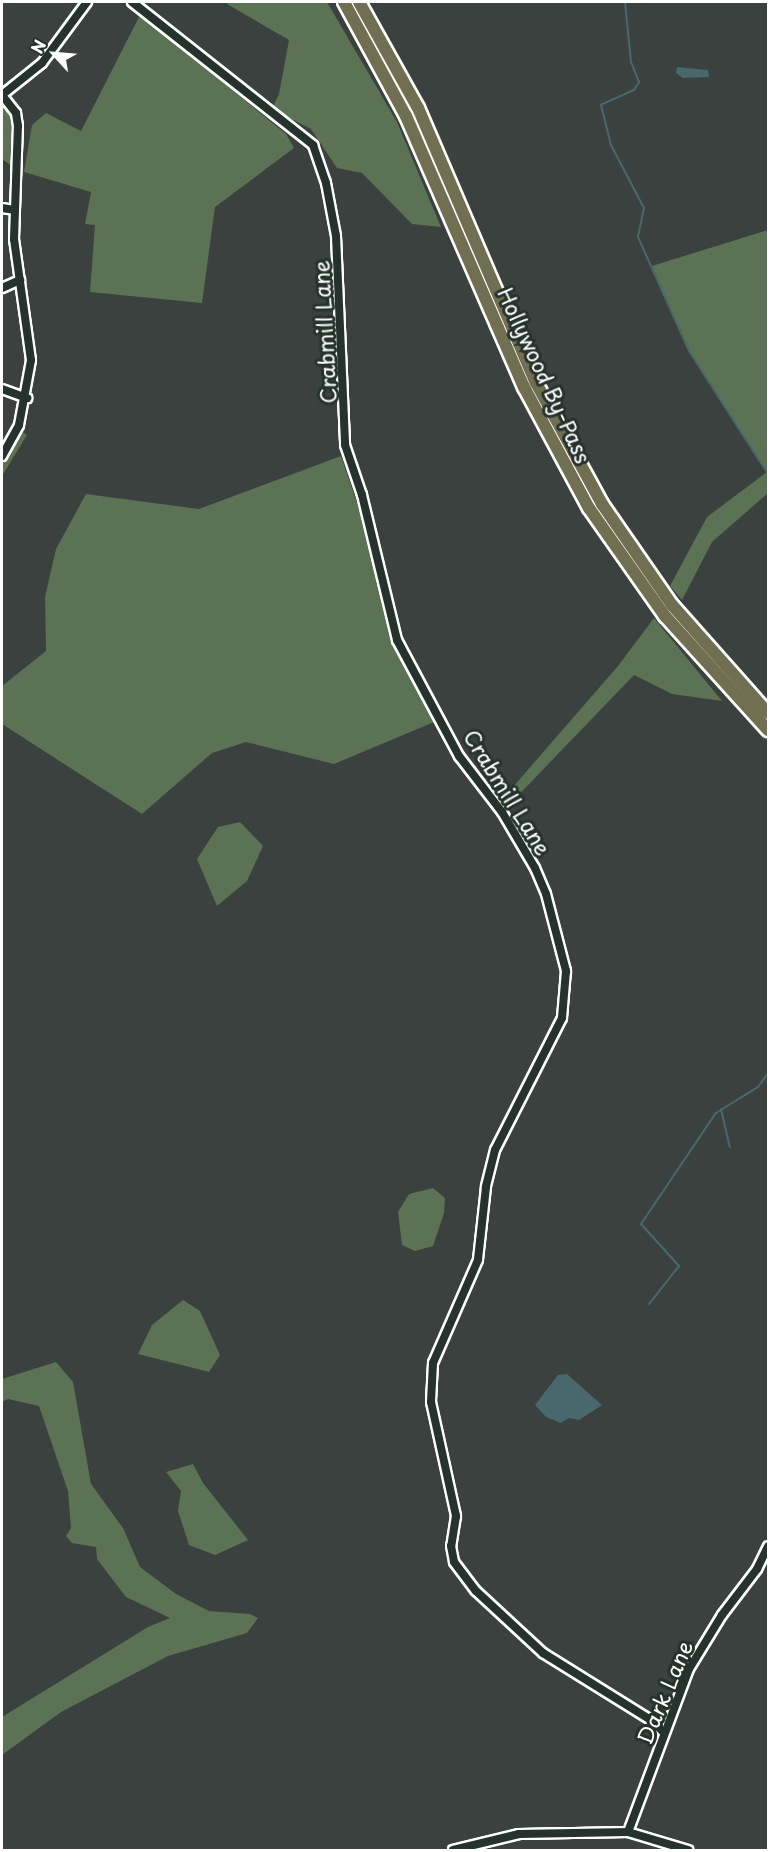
<!DOCTYPE html>
<style>
body{margin:0}
#map{position:relative;width:770px;height:1852px;overflow:hidden;background:#3a413e;font-family:"Playpen Sans",sans-serif}
div>[style]{position:absolute}
.green>*{inset:0;background:#5c7255}
.water>*{inset:0;background:#48686e}
.stream>*{height:2px;margin:-1px;padding:0 1px;transform-origin:1px;border-radius:1px;background:#48686e}
.roads{filter:drop-shadow(2px 0 #fff) drop-shadow(-2px 0 #fff) drop-shadow(0 2px #fff) drop-shadow(0 -2px #fff)}
.minor>*{height:8px;margin:-4px;padding:0 4px;transform-origin:4px;border-radius:4px;background:#26332d}
.highway>*{height:12px;margin:-6px;padding:0 6px;transform-origin:6px;border-radius:6px;background:#716f52}
span{translate:-50% -50%;white-space:nowrap;text-align:center;line-height:1.15;-webkit-text-stroke:6px #26332d;paint-order:stroke}
.street-label{font-size:21px;color:#fff}
.frame{position:absolute;inset:0;border:3px solid #fff;pointer-events:none}
.north{position:absolute;left:24px;top:24px;width:60px;height:60px;-webkit-text-stroke:4px #26332d;paint-order:stroke;rotate:296deg;font-size:16px;font-weight:700;line-height:24px;text-align:center;color:#fff}
.north::after{content:'';display:block;margin:auto;width:21px;height:27px;background:#fff;clip-path:polygon(50% 0,100% 100%,50% 72%,0 100%)}
</style>
<div id="map">
<div class="green">
<i style="clip-path:polygon(229px 2px,327px 2px,397px 122px,441px 227px,412px 224px,362px 173px,337px 168px,311px 129px,272px 109px,279px 94px,289px 40px,227px 4px)"></i>
<i style="clip-path:polygon(140px 15px,286px 134px,294px 148px,215px 207px,202px 303px,90px 292px,95px 225px,85px 224px,91px 192px,24px 172px,32px 125px,46px 113px,81px 131px)"></i>
<i style="clip-path:polygon(2px 105px,11px 115px,12px 166px,2px 159px)"></i>
<i style="clip-path:polygon(768px 230px,768px 493px,712px 542px,682px 600px,670px 586px,707px 517px,767px 472px,689px 351px,652px 266px)"></i>
<i style="clip-path:polygon(21px 431px,27px 435px,2px 476px,2px 460px)"></i>
<i style="clip-path:polygon(341px 456px,362px 518px,391px 639px,439px 720px,334px 764px,246px 742px,212px 753px,142px 814px,2px 724px,2px 686px,46px 651px,45px 597px,56px 549px,86px 494px,199px 509px)"></i>
<i style="clip-path:polygon(654px 618px,722px 701px,672px 694px,634px 675px,505px 809px,499px 803px,618px 666px)"></i>
<i style="clip-path:polygon(240px 822px,263px 846px,247px 881px,217px 906px,197px 859px,218px 827px)"></i>
<i style="clip-path:polygon(433px 1188px,445px 1198px,444px 1213px,433px 1246px,415px 1251px,402px 1245px,398px 1212px,409px 1194px)"></i>
<i style="clip-path:polygon(183px 1300px,200px 1311px,220px 1355px,209px 1372px,138px 1354px,152px 1325px)"></i>
<i style="clip-path:polygon(56px 1362px,73px 1382px,91px 1484px,123px 1528px,140px 1567px,176px 1594px,209px 1611px,250px 1614px,258px 1618px,247px 1633px,168px 1656px,61px 1712px,2px 1755px,2px 1717px,148px 1627px,170px 1618px,126px 1597px,97px 1559px,96px 1547px,72px 1543px,66px 1536px,71px 1528px,68px 1491px,39px 1406px,8px 1399px,2px 1402px,2px 1379px)"></i>
<i style="clip-path:polygon(193px 1464px,203px 1483px,248px 1540px,215px 1555px,189px 1545px,178px 1511px,181px 1491px,166px 1472px)"></i>
</div>
<div class="water">
<i style="clip-path:polygon(677px 67px,708px 70px,709px 77px,683px 78px,676px 73px)"></i>
<i style="clip-path:polygon(567px 1374px,602px 1405px,579px 1420px,569px 1418px,561px 1423px,546px 1417px,535px 1405px,558px 1375px)"></i>
</div>
<div class="stream">
<i style="left:625px;top:2px;width:60px;rotate:84.3deg"></i>
<i style="left:631px;top:62px;width:22px;rotate:68deg"></i>
<i style="left:639px;top:82px;width:9px;rotate:122deg"></i>
<i style="left:634px;top:90px;width:36px;rotate:156deg"></i>
<i style="left:601px;top:105px;width:41px;rotate:76deg"></i>
<i style="left:611px;top:145px;width:71px;rotate:62.4deg"></i>
<i style="left:644px;top:208px;width:30px;rotate:102deg"></i>
<i style="left:638px;top:237px;width:125px;rotate:65.9deg"></i>
<i style="left:689px;top:351px;width:146px;rotate:57.3deg"></i>
<i style="left:721px;top:1109px;width:39px;rotate:77deg"></i>
<i style="left:649px;top:1304px;width:48px;rotate:-51.7deg"></i>
<i style="left:679px;top:1266px;width:57px;rotate:-132.1deg"></i>
<i style="left:641px;top:1224px;width:134px;rotate:-56deg"></i>
<i style="left:716px;top:1113px;width:49px;rotate:-31.8deg"></i>
<i style="left:758px;top:1087px;width:17px;rotate:-54deg"></i>
</div>
<div class="roads">
<div class="minor">
<i style="left:132px;top:2px;width:231px;rotate:38.3deg"></i>
<i style="left:313px;top:145px;width:40px;rotate:71.1deg"></i>
<i style="left:326px;top:183px;width:54px;rotate:79.3deg"></i>
<i style="left:336px;top:236px;width:209px;rotate:87.5deg"></i>
<i style="left:345px;top:445px;width:53px;rotate:71.2deg"></i>
<i style="left:362px;top:495px;width:149px;rotate:76.4deg"></i>
<i style="left:397px;top:640px;width:132px;rotate:61.9deg"></i>
<i style="left:459px;top:756px;width:71px;rotate:52.5deg"></i>
<i style="left:502px;top:812px;width:65px;rotate:59.5deg"></i>
<i style="left:535px;top:868px;width:28px;rotate:67deg"></i>
<i style="left:546px;top:894px;width:80px;rotate:75.4deg"></i>
<i style="left:566px;top:971px;width:47px;rotate:94.9deg"></i>
<i style="left:562px;top:1018px;width:148px;rotate:116.9deg"></i>
<i style="left:495px;top:1150px;width:38px;rotate:104deg"></i>
<i style="left:486px;top:1187px;width:73px;rotate:96.3deg"></i>
<i style="left:478px;top:1260px;width:112px;rotate:113.6deg"></i>
<i style="left:433px;top:1363px;width:39px;rotate:93deg"></i>
<i style="left:431px;top:1402px;width:117px;rotate:77.6deg"></i>
<i style="left:456px;top:1516px;width:30px;rotate:99deg"></i>
<i style="left:451px;top:1546px;width:16px;rotate:79deg"></i>
<i style="left:454px;top:1562px;width:36px;rotate:53deg"></i>
<i style="left:476px;top:1591px;width:91px;rotate:42.8deg"></i>
<i style="left:543px;top:1653px;width:131px;rotate:31.9deg"></i>
<i style="left:654px;top:1722px;width:13px;rotate:48deg"></i>
<i style="left:2px;top:95px;width:51px;rotate:-38.7deg"></i>
<i style="left:42px;top:63px;width:76px;rotate:-53.6deg"></i>
<i style="left:2px;top:208px;width:12px;rotate:9deg"></i>
<i style="left:2px;top:288px;width:20px;rotate:-24deg"></i>
<i style="left:2px;top:389px;width:27px;rotate:20deg"></i>
<i style="left:2px;top:456px;width:35px;rotate:-61deg"></i>
<i style="left:19px;top:425px;width:66px;rotate:-79.5deg"></i>
<i style="left:31px;top:360px;width:122px;rotate:-98deg"></i>
<i style="left:14px;top:239px;width:113px;rotate:-88deg"></i>
<i style="left:18px;top:126px;width:13px;rotate:-99deg"></i>
<i style="left:16px;top:113px;width:23px;rotate:-128deg"></i>
<i style="left:628px;top:1832px;width:174px;rotate:-69.5deg"></i>
<i style="left:689px;top:1669px;width:63px;rotate:-58.6deg"></i>
<i style="left:722px;top:1615px;width:58px;rotate:-52.7deg"></i>
<i style="left:757px;top:1569px;width:25px;rotate:-64deg"></i>
<i style="left:453px;top:1850px;width:68px;rotate:-13.6deg"></i>
<i style="left:519px;top:1834px;width:109px;rotate:-1.1deg"></i>
<i style="left:628px;top:1832px;width:63px;rotate:16.7deg"></i>
</div>
<div class="highway">
<i style="left:344px;top:2px;width:130px;rotate:61.5deg"></i>
<i style="left:406px;top:116px;width:296px;rotate:66.5deg"></i>
<i style="left:524px;top:387px;width:137px;rotate:61.8deg"></i>
<i style="left:589px;top:508px;width:132px;rotate:54.9deg"></i>
<i style="left:665px;top:616px;width:154px;rotate:47.9deg"></i>
<i style="left:359px;top:2px;width:121px;rotate:60.9deg"></i>
<i style="left:418px;top:108px;width:299px;rotate:66.8deg"></i>
<i style="left:536px;top:383px;width:138px;rotate:61.4deg"></i>
<i style="left:602px;top:504px;width:123px;rotate:55.3deg"></i>
<i style="left:672px;top:605px;width:144px;rotate:48.4deg"></i>
</div>
</div>
<div class="street-label">
<span style="left:324px;top:332px;rotate:-93deg">Crabmill Lane</span>
<span style="left:545px;top:375px;rotate:65deg">Hollywood By-Pass</span>
<span style="left:508px;top:792px;rotate:58deg">Crabmill Lane</span>
<span style="left:664px;top:1692px;rotate:-67deg">Dark Lane</span>
</div>
<div class="frame"></div>
<div class="north">N</div>
</div>
